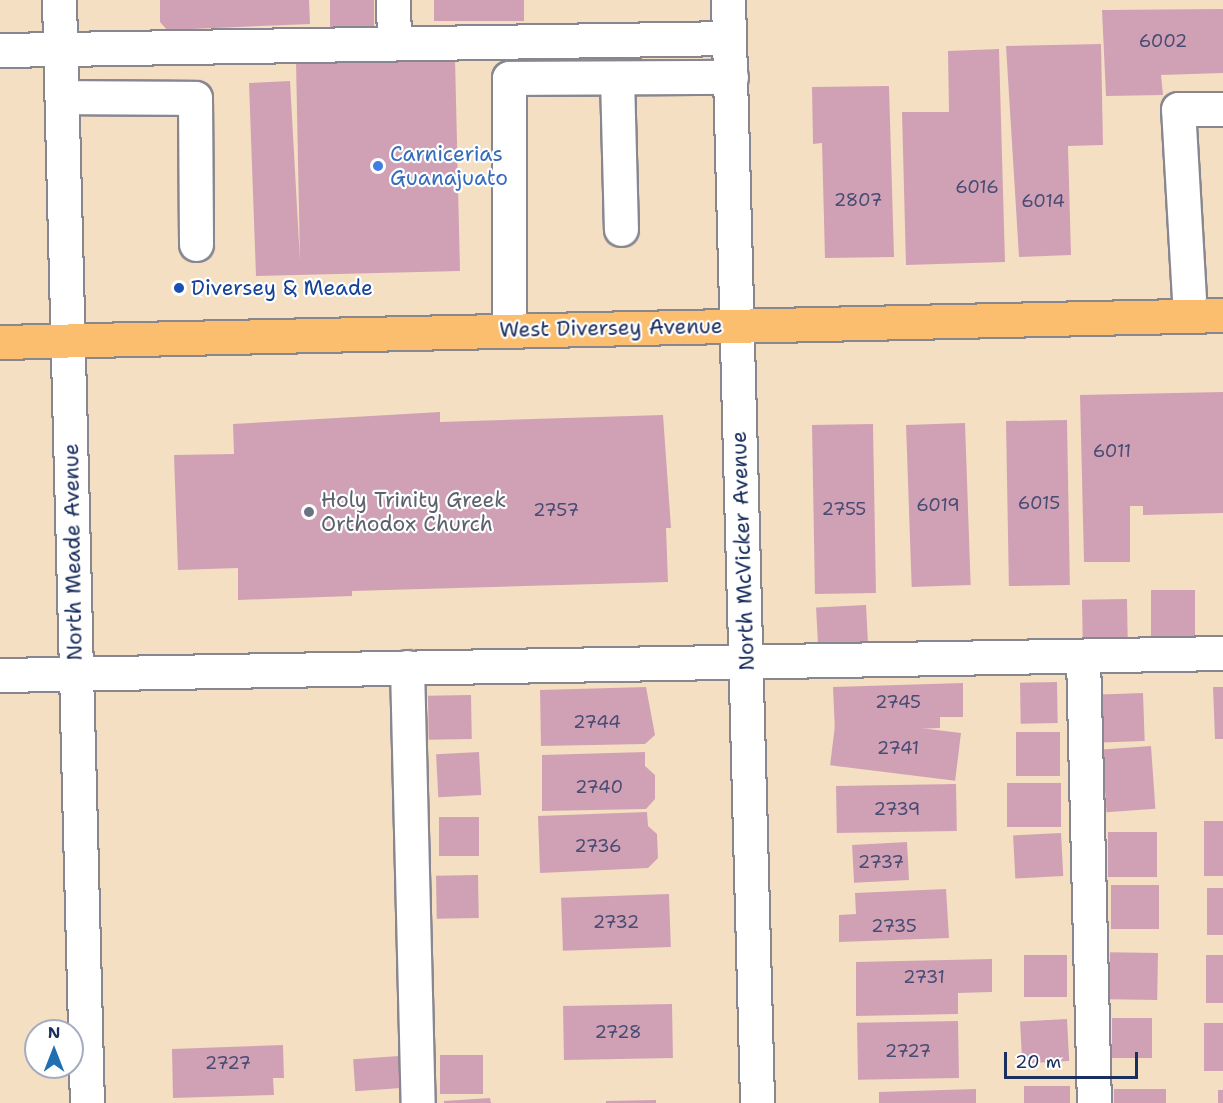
<!DOCTYPE html>
<style>
body{margin:0}
#map{position:relative;width:1223px;height:1103px;overflow:hidden;background:#f4dfc3;font-family:"Shantell Sans",sans-serif}
div>[style]{position:absolute}
.building>*{inset:0;background:#d0a1b5;transform-origin:0 0}
.roads{filter:drop-shadow(2px 0 #888790) drop-shadow(-2px 0 #888790) drop-shadow(0 2px #888790) drop-shadow(0 -2px #888790)}
.minor>*{height:33px;margin:-16.5px;padding:0 16.5px;transform-origin:16.5px;border-radius:16.5px;background:#fff}
.major>*{height:33px;margin:-16.5px;padding:0 16.5px;transform-origin:16.5px;border-radius:16.5px;background:#fbbe6e}
.dots>*{width:16px;height:16px;translate:-50% -50%;box-sizing:border-box;border:3px solid #fff;border-radius:50%}
span{translate:-50% -50%;white-space:nowrap;text-align:center;line-height:1.15;-webkit-text-stroke:4.5px #fff;paint-order:stroke}
.number-label{font-size:18px;color:#484c74}
.number-label span{-webkit-text-stroke-width:0}
.shop-label{font-size:21px;color:#366cbe}
.left{translate:0 -50%;text-align:left}
.transit-label{font-size:21px;color:#164399}
.street-label{font-size:21px;color:#1b2f5e}
.worship-label{font-size:21px;color:#5b616d}
.north{position:absolute;left:24px;top:1019px;width:60px;height:60px;box-sizing:border-box;background:#fff;border:2px solid #a4acbf;border-radius:50%;rotate:0deg;font-size:16px;font-weight:700;line-height:24px;text-align:center;color:#1b2f5e}
.north::after{content:'';display:block;margin:auto;width:21px;height:27px;background:#1f6fb2;clip-path:polygon(50% 0,100% 100%,50% 72%,0 100%)}
.scale{position:absolute;left:1004px;top:1052px;width:134px;height:27px;box-sizing:border-box;border:3px solid #1b2f5e;border-top:0;padding-left:8px;font-size:18px;line-height:21px;white-space:nowrap;color:#1b2f5e;-webkit-text-stroke:4px #fff;paint-order:stroke}
</style>
<div id="map">
<div class="building">
<i style="clip-path:polygon(160px 0,309px 0,310px 24px,167px 30px,160px 22px)"></i>
<i style="left:330px;top:0;width:44px;height:27px"></i>
<i style="left:434px;top:0;width:90px;height:21px"></i>
<i style="clip-path:polygon(1223px 9px,1223px 73px,1161px 75px,1163px 95px,1106px 96px,1102px 10px)"></i>
<i style="clip-path:polygon(1101px 44px,1103px 145px,1068px 146px,1071px 255px,1019px 257px,1006px 46px)"></i>
<i style="clip-path:polygon(999px 49px,1005px 262px,906px 265px,902px 112px,949px 112px,948px 51px)"></i>
<i style="clip-path:polygon(455px 58px,460px 271px,256px 276px,249px 83px,290px 81px,300px 261px,296px 61px)"></i>
<i style="clip-path:polygon(889px 86px,894px 257px,825px 258px,822px 143px,813px 144px,812px 87px)"></i>
<i style="clip-path:polygon(1223px 392px,1223px 513px,1143px 515px,1143px 506px,1130px 506px,1130px 562px,1084px 562px,1080px 395px)"></i>
<i style="clip-path:polygon(440px 412px,440px 422px,663px 415px,671px 528px,666px 528px,668px 582px,352px 591px,352px 596px,238px 600px,238px 568px,178px 570px,174px 455px,234px 454px,233px 424px)"></i>
<i style="left:1067px;top:420px;width:165px;height:61px;rotate:89deg"></i>
<i style="left:965px;top:423px;width:162px;height:59px;rotate:88deg"></i>
<i style="left:873px;top:424px;width:169px;height:61px;rotate:89deg"></i>
<i style="left:1151px;top:590px;width:44px;height:47px"></i>
<i style="left:1127px;top:599px;width:45px;height:45px;rotate:89deg"></i>
<i style="left:866px;top:605px;width:45px;height:50px;rotate:87deg"></i>
<i style="left:1057px;top:682px;width:41px;height:37px;rotate:89deg"></i>
<i style="clip-path:polygon(963px 683px,963px 717px,940px 717px,940px 728px,835px 732px,833px 687px)"></i>
<i style="clip-path:polygon(646px 687px,655px 735px,645px 744px,541px 746px,540px 690px)"></i>
<i style="clip-path:polygon(1213px 687px,1223px 687px,1223px 739px,1215px 739px)"></i>
<i style="left:1143px;top:693px;width:48px;height:43px;rotate:88deg"></i>
<i style="left:471px;top:695px;width:44px;height:43px;rotate:89deg"></i>
<i style="left:1016px;top:732px;width:44px;height:44px"></i>
<i style="left:961px;top:733px;width:48px;height:126px;rotate:97deg"></i>
<i style="left:1151px;top:746px;width:63px;height:49px;rotate:86deg"></i>
<i style="left:479px;top:752px;width:43px;height:43px;rotate:87deg"></i>
<i style="clip-path:polygon(645px 752px,645px 766px,655px 775px,655px 799px,646px 809px,542px 811px,542px 755px)"></i>
<i style="left:1061px;top:783px;width:44px;height:54px;rotate:90deg"></i>
<i style="left:956px;top:784px;width:47px;height:120px;rotate:89deg"></i>
<i style="clip-path:polygon(647px 812px,648px 826px,657px 834px,658px 858px,648px 868px,540px 873px,538px 816px)"></i>
<i style="left:439px;top:817px;width:40px;height:39px"></i>
<i style="left:1204px;top:821px;width:19px;height:55px"></i>
<i style="left:1157px;top:832px;width:45px;height:49px;rotate:90deg"></i>
<i style="left:1061px;top:833px;width:43px;height:48px;rotate:87deg"></i>
<i style="left:907px;top:842px;width:38px;height:55px;rotate:87deg"></i>
<i style="left:478px;top:875px;width:43px;height:42px;rotate:89deg"></i>
<i style="left:1159px;top:885px;width:44px;height:48px;rotate:90deg"></i>
<i style="left:1207px;top:888px;width:16px;height:47px"></i>
<i style="clip-path:polygon(946px 889px,949px 938px,839px 942px,839px 915px,856px 914px,855px 893px)"></i>
<i style="left:669px;top:894px;width:53px;height:108px;rotate:88deg"></i>
<i style="left:1158px;top:953px;width:47px;height:48px;rotate:91deg"></i>
<i style="left:1024px;top:955px;width:43px;height:42px"></i>
<i style="left:1206px;top:955px;width:17px;height:48px"></i>
<i style="clip-path:polygon(992px 959px,992px 992px,958px 993px,958px 1014px,856px 1016px,856px 962px)"></i>
<i style="left:672px;top:1004px;width:54px;height:109px;rotate:89deg"></i>
<i style="left:1112px;top:1018px;width:40px;height:40px"></i>
<i style="left:1067px;top:1019px;width:42px;height:47px;rotate:87deg"></i>
<i style="left:958px;top:1021px;width:57px;height:101px;rotate:89deg"></i>
<i style="left:1223px;top:1023px;width:48px;height:19px;rotate:90deg"></i>
<i style="clip-path:polygon(283px 1045px,284px 1078px,273px 1078px,274px 1095px,173px 1098px,172px 1049px)"></i>
<i style="left:440px;top:1055px;width:43px;height:39px"></i>
<i style="left:399px;top:1056px;width:32px;height:46px;rotate:86deg"></i>
<i style="left:1024px;top:1086px;width:46px;height:17px"></i>
<i style="clip-path:polygon(976px 1089px,976px 1103px,879px 1103px,879px 1092px)"></i>
<i style="left:1114px;top:1089px;width:52px;height:14px"></i>
<i style="left:1218px;top:1090px;width:5px;height:13px"></i>
<i style="clip-path:polygon(490px 1098px,491px 1103px,444px 1103px,444px 1101px)"></i>
<i style="clip-path:polygon(656px 1100px,656px 1103px,606px 1103px,606px 1101px)"></i>
</div>
<div class="roads">
<div class="minor">
<i style="left:59px;top:0;width:1103px;rotate:88.55deg"></i>
<i style="left:393px;top:0;width:41px;rotate:88.6deg"></i>
<i style="left:728px;top:0;width:1103px;rotate:88.49deg"></i>
<i style="left:0;top:50px;width:729px;rotate:-0.94deg"></i>
<i style="left:617px;top:78px;width:151px;rotate:88.5deg"></i>
<i style="left:62px;top:97px;width:133px;rotate:0.4deg"></i>
<i style="left:195px;top:98px;width:146px;rotate:89.6deg"></i>
<i style="left:1190px;top:316px;width:207px;rotate:-93.3deg"></i>
<i style="left:1178px;top:109px;width:45px"></i>
<i style="left:509px;top:330px;width:252px;rotate:-90deg"></i>
<i style="left:509px;top:78px;width:222px;rotate:-0.3deg"></i>
<i style="left:1083px;top:656px;width:447px;rotate:88.6deg"></i>
<i style="left:407px;top:667px;width:436px;rotate:88.6deg"></i>
<i style="left:0;top:675px;width:1223px;rotate:-1.03deg"></i>
</div>
<div class="major">
<i style="left:0;top:342px;width:1223px;rotate:-1.26deg"></i>
</div>
</div>
<div class="dots">
<i style="left:378px;top:166px;background:#3f7fe0"></i>
<i style="left:179px;top:288px;background:#1a4fb4"></i>
<i style="left:309px;top:512px;background:#6b7280"></i>
</div>
<div class="number-label">
<span style="left:1163px;top:41px">6002</span>
<span style="left:977px;top:187px">6016</span>
<span style="left:858px;top:200px">2807</span>
<span style="left:1043px;top:201px">6014</span>
<span style="left:1112px;top:451px">6011</span>
<span style="left:1039px;top:503px">6015</span>
<span style="left:938px;top:505px">6019</span>
<span style="left:844px;top:509px">2755</span>
<span style="left:556px;top:510px">2757</span>
<span style="left:898px;top:702px">2745</span>
<span style="left:597px;top:722px">2744</span>
<span style="left:898px;top:748px">2741</span>
<span style="left:599px;top:787px">2740</span>
<span style="left:897px;top:809px">2739</span>
<span style="left:598px;top:846px">2736</span>
<span style="left:881px;top:862px">2737</span>
<span style="left:616px;top:922px">2732</span>
<span style="left:894px;top:926px">2735</span>
<span style="left:924px;top:977px">2731</span>
<span style="left:618px;top:1032px">2728</span>
<span style="left:908px;top:1051px">2727</span>
<span style="left:228px;top:1063px">2727</span>
</div>
<div class="shop-label">
<span class="left" style="left:390px;top:166px">Carnicerias<br>Guanajuato</span>
</div>
<div class="transit-label">
<span class="left" style="left:191px;top:288px">Diversey &amp; Meade</span>
</div>
<div class="street-label">
<span style="left:611px;top:328px;rotate:-1deg">West Diversey Avenue</span>
<span style="left:743px;top:551px;rotate:-92deg">North McVicker Avenue</span>
<span style="left:73px;top:552px;rotate:-91deg">North Meade Avenue</span>
</div>
<div class="worship-label">
<span class="left" style="left:321px;top:512px">Holy Trinity Greek<br>Orthodox Church</span>
</div>
<div class="north">N</div>
<div class="scale">20 m</div>
</div>
